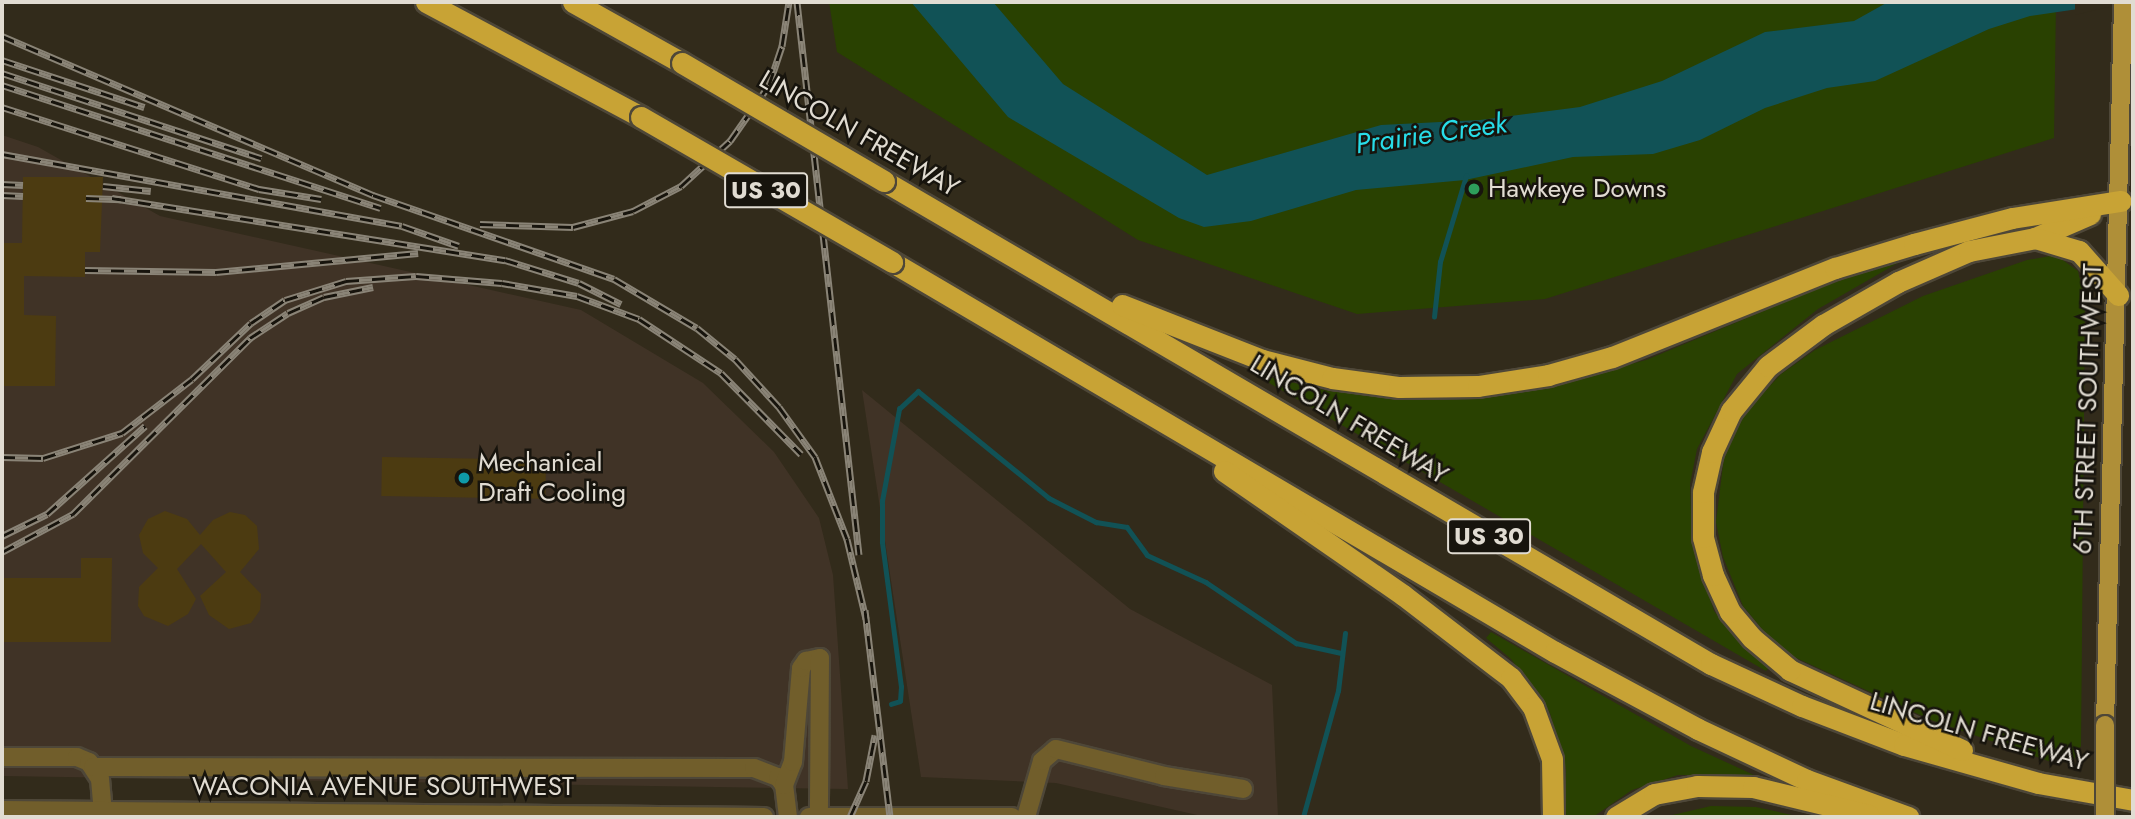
<!DOCTYPE html>
<style>
body{margin:0}
#map{position:relative;width:2135px;height:819px;overflow:hidden;background:#322b1b;font-family:Jost,sans-serif}
div>[style]{position:absolute}
.industrial>*{inset:0;background:#403326}
.green>*{inset:0;background:#294101}
.water>*{inset:0;background:#115256}
.pier>*{inset:0;background:#322b1b}
.stream>*{height:4.5px;margin:-2.25px;padding:0 2.25px;transform-origin:2.25px;border-radius:2.25px;background:#115256}
.building>*{inset:0;background:#4c3b11;transform-origin:0 0}
.roads{filter:drop-shadow(2px 0 #4e4738) drop-shadow(-2px 0 #4e4738) drop-shadow(0 2px #4e4738) drop-shadow(0 -2px #4e4738)}
.minor>*{height:18px;margin:-9px;padding:0 9px;transform-origin:9px;border-radius:9px;background:#715e2b}
.major>*{height:18px;margin:-9px;padding:0 9px;transform-origin:9px;border-radius:9px;background:#af8f38}
.highway>*{height:21px;margin:-10.5px;padding:0 10.5px;transform-origin:10.5px;border-radius:10.5px;background:#c8a335}
.rail>*{height:7px;margin-top:-3.5px;transform-origin:0;background:repeating-linear-gradient(90deg,#17140d 0 13px,#8a8477 0 26px);box-sizing:border-box;border-block:2px solid #8a8477}
.bridges{filter:drop-shadow(2px 0 #4e4738) drop-shadow(-2px 0 #4e4738) drop-shadow(0 2px #4e4738) drop-shadow(0 -2px #4e4738)}
.major-bridge>*{height:18px;margin:-9px;padding:0 9px;transform-origin:9px;border-radius:9px;background:#af8f38}
.highway-bridge>*{height:21px;margin:-10.5px;padding:0 10.5px;transform-origin:10.5px;border-radius:10.5px;background:#c8a335}
.dots>*{width:19px;height:19px;translate:-50% -50%;box-sizing:border-box;border:4px solid #17140d;border-radius:50%}
span{translate:-50% -50%;white-space:nowrap;text-align:center;line-height:1.15;-webkit-text-stroke:5px #17140d;paint-order:stroke}
.shield-label span{padding:2px 5px;background:#17140d;border:2px solid;border-radius:5px;-webkit-text-stroke-width:0}
.shield-label{font-size:24px;color:#e1dcd2;font-weight:700}
.street-label{font-size:26px;color:#e1dcd2}
.poi-label{font-size:26px;color:#e1dcd2}
.left{translate:0 -50%;text-align:left}
.water-label{font-size:28px;color:#28dce7;font-style:italic}
.frame{position:absolute;inset:0;border:4px solid #e1dcd2;pointer-events:none}
</style>
<div id="map">
<div class="industrial">
<i style="clip-path:polygon(2px 135px,38px 147px,160px 216px,581px 310px,703px 383px,774px 452px,819px 518px,833px 575px,848px 789px,2px 776px)"></i>
<i style="clip-path:polygon(862px 390px,1130px 609px,1272px 685px,1278px 817px,1206px 817px,1056px 783px,921px 777px)"></i>
</div>
<div class="green">
<i style="clip-path:polygon(829px 2px,2056px 2px,2054px 138px,1545px 299px,1357px 314px,1138px 240px,837px 52px)"></i>
<i style="clip-path:polygon(2056px 255px,2078px 271px,2085px 301px,2081px 746px,2074px 759px,2054px 763px,1931px 720px,1792px 656px,1771px 640px,1743px 606px,1723px 557px,1716px 522px,1724px 457px,1745px 413px,1781px 374px,1815px 350px,1923px 296px,2027px 260px)"></i>
<i style="clip-path:polygon(1910px 256px,1818px 309px,1737px 374px,1697px 449px,1690px 484px,1692px 544px,1714px 611px,1742px 646px,1769px 667px,1766px 671px,1252px 373px,1329px 391px,1421px 400px,1526px 392px,1646px 360px,1819px 288px)"></i>
<i style="clip-path:polygon(1491px 632px,1691px 746px,1754px 775px,1678px 775px,1632px 790px,1593px 817px,1565px 817px,1566px 769px,1550px 713px,1511px 659px,1486px 638px)"></i>
<i style="clip-path:polygon(1711px 806px,1756px 807px,1801px 817px,1664px 817px)"></i>
</div>
<div class="water">
<i style="clip-path:polygon(911px 2px,993px 2px,1063px 84px,1207px 175px,1381px 125px,1480px 120px,1580px 107px,1662px 81px,1765px 32px,1854px 21px,1888px 2px,2126px 2px,2030px 16px,1989px 29px,1875px 81px,1827px 88px,1765px 108px,1700px 140px,1653px 154px,1573px 157px,1465px 180px,1356px 190px,1251px 221px,1204px 227px,1179px 218px,1008px 117px)"></i>
</div>
<div class="pier">
<i style="clip-path:polygon(2075px 2px,2129px 2px,2075px 15px)"></i>
</div>
<div class="stream">
<i style="left:1434px;top:317px;width:55px;rotate:-83.8deg"></i>
<i style="left:1440px;top:262px;width:90px;rotate:-73.2deg"></i>
<i style="left:891px;top:704px;width:9px;rotate:-18deg"></i>
<i style="left:900px;top:701px;width:14px;rotate:-86deg"></i>
<i style="left:901px;top:687px;width:146px;rotate:-97.5deg"></i>
<i style="left:882px;top:542px;width:41px;rotate:-90deg"></i>
<i style="left:882px;top:501px;width:94px;rotate:-79.5deg"></i>
<i style="left:899px;top:409px;width:26px;rotate:-43deg"></i>
<i style="left:918px;top:391px;width:169px;rotate:39.2deg"></i>
<i style="left:1049px;top:498px;width:53px;rotate:27.1deg"></i>
<i style="left:1096px;top:522px;width:31px;rotate:9deg"></i>
<i style="left:1127px;top:527px;width:34px;rotate:54deg"></i>
<i style="left:1147px;top:555px;width:65px;rotate:24.6deg"></i>
<i style="left:1206px;top:582px;width:109px;rotate:34.1deg"></i>
<i style="left:1296px;top:643px;width:46px;rotate:12.5deg"></i>
<i style="left:1303px;top:817px;width:131px;rotate:-74.5deg"></i>
<i style="left:1338px;top:691px;width:58px;rotate:-83.1deg"></i>
</div>
<div class="building">
<i style="clip-path:polygon(23px 177px,103px 177px,100px 252px,85px 252px,85px 277px,24px 276px,24px 315px,56px 316px,55px 386px,2px 386px,2px 243px,22px 243px)"></i>
<i style="left:382px;top:457px;width:164px;height:39px;rotate:1deg"></i>
<i style="clip-path:polygon(165px 511px,187px 519px,200px 535px,213px 520px,230px 512px,245px 515px,257px 526px,259px 549px,240px 572px,261px 594px,260px 610px,251px 623px,229px 629px,209px 615px,200px 596px,226px 572px,201px 544px,177px 569px,196px 599px,188px 614px,168px 626px,144px 616px,138px 606px,139px 587px,158px 568px,143px 553px,139px 535px,148px 519px)"></i>
<i style="clip-path:polygon(81px 558px,112px 558px,111px 642px,2px 642px,2px 578px,81px 578px)"></i>
</div>
<div class="roads">
<div class="minor">
<i style="left:2px;top:757px;width:75px"></i>
<i style="left:77px;top:757px;width:13px;rotate:23deg"></i>
<i style="left:89px;top:762px;width:20px;rotate:57deg"></i>
<i style="left:100px;top:779px;width:32px;rotate:85deg"></i>
<i style="left:93px;top:767px;width:661px;rotate:0.09deg"></i>
<i style="left:754px;top:768px;width:26px;rotate:21deg"></i>
<i style="left:778px;top:777px;width:10px;rotate:53deg"></i>
<i style="left:2px;top:810px;width:762px;rotate:0.53deg"></i>
<i style="left:788px;top:817px;width:32px;rotate:-97deg"></i>
<i style="left:784px;top:785px;width:25px;rotate:-69deg"></i>
<i style="left:793px;top:762px;width:94px;rotate:-85.1deg"></i>
<i style="left:801px;top:668px;width:9px;rotate:-54deg"></i>
<i style="left:806px;top:661px;width:14px;rotate:-12deg"></i>
<i style="left:820px;top:658px;width:159px;rotate:90.4deg"></i>
<i style="left:809px;top:817px;width:203px"></i>
<i style="left:1026px;top:817px;width:58px;rotate:-74.1deg"></i>
<i style="left:1042px;top:761px;width:18px;rotate:-41deg"></i>
<i style="left:1056px;top:749px;width:111px;rotate:14deg"></i>
<i style="left:1164px;top:776px;width:80px;rotate:9.3deg"></i>
</div>
<div class="major">
<i style="left:2105px;top:725px;width:723px;rotate:-88.57deg"></i>
</div>
<div class="highway">
<i style="left:426px;top:2px;width:244px;rotate:28.1deg"></i>
<i style="left:573px;top:2px;width:125px;rotate:29.2deg"></i>
<i style="left:884px;top:181px;width:958px;rotate:30.29deg"></i>
<i style="left:1711px;top:664px;width:100px;rotate:24.8deg"></i>
<i style="left:1802px;top:706px;width:109px;rotate:20.9deg"></i>
<i style="left:1904px;top:745px;width:139px;rotate:15.8deg"></i>
<i style="left:2038px;top:783px;width:97px;rotate:10.1deg"></i>
<i style="left:2035px;top:238px;width:60px;rotate:-23.6deg"></i>
<i style="left:892px;top:262px;width:769px;rotate:30.47deg"></i>
<i style="left:1555px;top:652px;width:162px;rotate:28.3deg"></i>
<i style="left:1698px;top:729px;width:120px;rotate:25.1deg"></i>
<i style="left:1807px;top:780px;width:108px;rotate:20.1deg"></i>
<i style="left:1122px;top:305px;width:150px;rotate:21.4deg"></i>
<i style="left:1262px;top:360px;width:72px;rotate:14.4deg"></i>
<i style="left:1332px;top:378px;width:68px;rotate:7.7deg"></i>
<i style="left:1399px;top:387px;width:79px;rotate:-0.7deg"></i>
<i style="left:1478px;top:386px;width:71px;rotate:-8.9deg"></i>
<i style="left:1548px;top:375px;width:66px;rotate:-15.7deg"></i>
<i style="left:1612px;top:357px;width:240px;rotate:-21.8deg"></i>
<i style="left:1835px;top:268px;width:83px;rotate:-16.9deg"></i>
<i style="left:1914px;top:244px;width:101px;rotate:-14.9deg"></i>
<i style="left:2012px;top:218px;width:110px;rotate:-8.9deg"></i>
<i style="left:1224px;top:471px;width:218px;rotate:34.7deg"></i>
<i style="left:1403px;top:595px;width:136px;rotate:37.5deg"></i>
<i style="left:1511px;top:678px;width:36px;rotate:53deg"></i>
<i style="left:1533px;top:707px;width:55px;rotate:69.9deg"></i>
<i style="left:1552px;top:759px;width:58px;rotate:89deg"></i>
<i style="left:1962px;top:750px;width:190px;rotate:-155.1deg"></i>
<i style="left:1790px;top:670px;width:50px;rotate:-139.9deg"></i>
<i style="left:1752px;top:638px;width:34px;rotate:-130deg"></i>
<i style="left:1730px;top:612px;width:41px;rotate:-114.7deg"></i>
<i style="left:1713px;top:575px;width:39px;rotate:-105deg"></i>
<i style="left:1703px;top:537px;width:45px;rotate:-90deg"></i>
<i style="left:1703px;top:492px;width:41px;rotate:-77.3deg"></i>
<i style="left:1712px;top:452px;width:45px;rotate:-65.1deg"></i>
<i style="left:1731px;top:411px;width:58px;rotate:-50.6deg"></i>
<i style="left:1768px;top:366px;width:69px;rotate:-36.7deg"></i>
<i style="left:1823px;top:325px;width:86px;rotate:-29.8deg"></i>
<i style="left:1898px;top:282px;width:77px;rotate:-23.6deg"></i>
<i style="left:1969px;top:251px;width:67px;rotate:-11.1deg"></i>
<i style="left:2035px;top:238px;width:46px;rotate:16.5deg"></i>
<i style="left:2079px;top:251px;width:59px;rotate:48.4deg"></i>
<i style="left:1616px;top:817px;width:44px;rotate:-31.2deg"></i>
<i style="left:1654px;top:794px;width:44px;rotate:-10.5deg"></i>
<i style="left:1697px;top:786px;width:56px;rotate:1deg"></i>
<i style="left:1753px;top:787px;width:119px;rotate:13.6deg"></i>
</div>
</div>
<div class="rail">
<i style="left:797px;top:2px;width:556px;rotate:83.6deg"></i>
<i style="left:2px;top:36px;width:404px;rotate:23.2deg"></i>
<i style="left:373px;top:195px;width:255px;rotate:19.2deg"></i>
<i style="left:614px;top:279px;width:96px;rotate:30.6deg"></i>
<i style="left:697px;top:328px;width:49px;rotate:39.2deg"></i>
<i style="left:735px;top:359px;width:65px;rotate:47.5deg"></i>
<i style="left:779px;top:407px;width:62px;rotate:54.2deg"></i>
<i style="left:815px;top:457px;width:88px;rotate:68.7deg"></i>
<i style="left:847px;top:539px;width:82px;rotate:76.6deg"></i>
<i style="left:2px;top:60px;width:150px;rotate:18.3deg"></i>
<i style="left:2px;top:73px;width:273px;rotate:18.2deg"></i>
<i style="left:2px;top:85px;width:398px;rotate:18deg"></i>
<i style="left:2px;top:107px;width:270px;rotate:17.7deg"></i>
<i style="left:259px;top:189px;width:63px;rotate:9.2deg"></i>
<i style="left:2px;top:154px;width:406px;rotate:10.2deg"></i>
<i style="left:402px;top:226px;width:60px;rotate:19.3deg"></i>
<i style="left:2px;top:184px;width:21px;rotate:3deg"></i>
<i style="left:103px;top:186px;width:48px;rotate:5.9deg"></i>
<i style="left:2px;top:195px;width:21px;rotate:3deg"></i>
<i style="left:86px;top:198px;width:35px;rotate:2deg"></i>
<i style="left:112px;top:198px;width:398px;rotate:9deg"></i>
<i style="left:505px;top:260px;width:77px;rotate:17.3deg"></i>
<i style="left:579px;top:283px;width:47px;rotate:26.6deg"></i>
<i style="left:480px;top:224px;width:93px;rotate:1.8deg"></i>
<i style="left:573px;top:227px;width:62px;rotate:-14.9deg"></i>
<i style="left:633px;top:211px;width:54px;rotate:-27.5deg"></i>
<i style="left:681px;top:186px;width:67px;rotate:-42.6deg"></i>
<i style="left:730px;top:141px;width:68px;rotate:-55.1deg"></i>
<i style="left:769px;top:85px;width:41px;rotate:-71.6deg"></i>
<i style="left:782px;top:46px;width:45px;rotate:-81deg"></i>
<i style="left:85px;top:270px;width:131px;rotate:0.9deg"></i>
<i style="left:216px;top:272px;width:203px;rotate:-5.4deg"></i>
<i style="left:2px;top:457px;width:41px;rotate:1.4deg"></i>
<i style="left:43px;top:458px;width:83px;rotate:-17.6deg"></i>
<i style="left:122px;top:433px;width:88px;rotate:-37.6deg"></i>
<i style="left:192px;top:379px;width:81px;rotate:-43.5deg"></i>
<i style="left:251px;top:323px;width:41px;rotate:-34.1deg"></i>
<i style="left:285px;top:300px;width:64px;rotate:-17.3deg"></i>
<i style="left:346px;top:281px;width:70px;rotate:-4.1deg"></i>
<i style="left:416px;top:276px;width:86px;rotate:4.7deg"></i>
<i style="left:502px;top:283px;width:76px;rotate:9.8deg"></i>
<i style="left:577px;top:296px;width:66px;rotate:20.4deg"></i>
<i style="left:639px;top:319px;width:98px;rotate:33.4deg"></i>
<i style="left:721px;top:373px;width:114px;rotate:45.4deg"></i>
<i style="left:2px;top:536px;width:50px;rotate:-26.1deg"></i>
<i style="left:47px;top:514px;width:132px;rotate:-41.9deg"></i>
<i style="left:2px;top:552px;width:81px;rotate:-28.2deg"></i>
<i style="left:73px;top:514px;width:250px;rotate:-44.8deg"></i>
<i style="left:250px;top:338px;width:45px;rotate:-33.3deg"></i>
<i style="left:288px;top:313px;width:39px;rotate:-24deg"></i>
<i style="left:324px;top:297px;width:50px;rotate:-11.5deg"></i>
<i style="left:865px;top:610px;width:209px;rotate:83.1deg"></i>
<i style="left:850px;top:817px;width:39px;rotate:-66deg"></i>
<i style="left:866px;top:781px;width:47px;rotate:-78.9deg"></i>
</div>
<div class="bridges">
<div class="major-bridge">
<i style="left:2105px;top:725px;width:92px;rotate:90deg"></i>
</div>
<div class="highway-bridge">
<i style="left:682px;top:63px;width:234px;rotate:30.3deg"></i>
<i style="left:641px;top:117px;width:290px;rotate:30deg"></i>
</div>
</div>
<div class="dots">
<i style="left:1474px;top:189px;background:#2e9e5b"></i>
<i style="left:464px;top:478px;background:#0f9aa8"></i>
</div>
<div class="shield-label">
<span style="left:766px;top:190px">US 30</span>
<span style="left:1489px;top:536px">US 30</span>
</div>
<div class="street-label">
<span style="left:859px;top:134px;rotate:30deg">LINCOLN FREEWAY</span>
<span style="left:2088px;top:409px;rotate:-88deg">6TH STREET SOUTHWEST</span>
<span style="left:1349px;top:420px;rotate:31deg">LINCOLN FREEWAY</span>
<span style="left:1979px;top:732px;rotate:16deg">LINCOLN FREEWAY</span>
<span style="left:383px;top:787px">WACONIA AVENUE SOUTHWEST</span>
</div>
<div class="poi-label">
<span class="left" style="left:1488px;top:189px">Hawkeye Downs</span>
<span class="left" style="left:478px;top:478px">Mechanical<br>Draft Cooling</span>
</div>
<div class="water-label">
<span style="left:1431px;top:134px;rotate:-8deg">Prairie Creek</span>
</div>
<div class="frame"></div>
</div>
